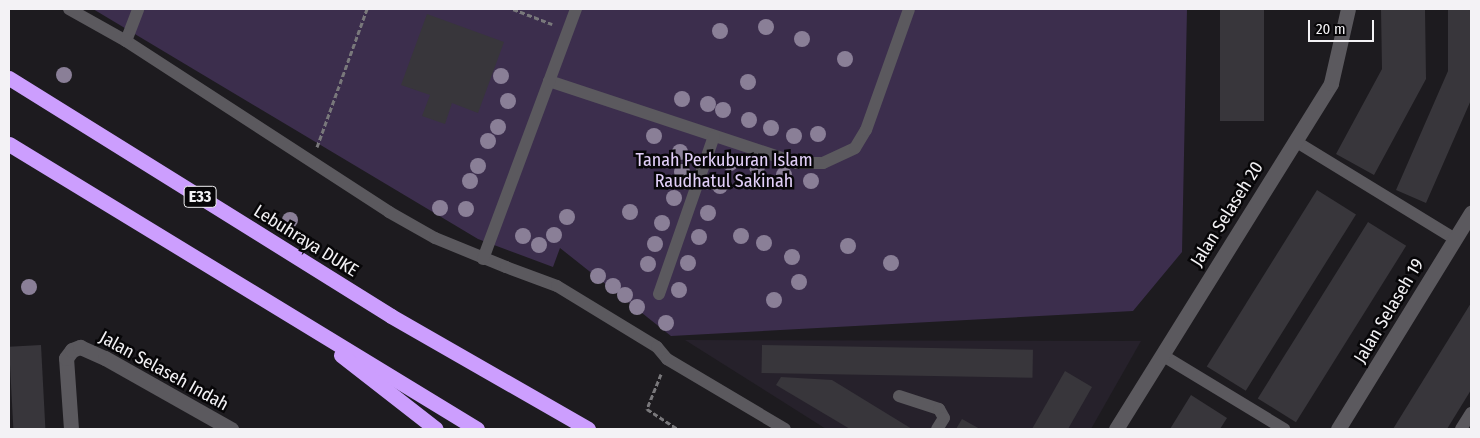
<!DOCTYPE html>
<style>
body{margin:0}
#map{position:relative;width:1480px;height:438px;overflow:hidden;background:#1d1b1f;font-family:"Fira Sans Condensed",sans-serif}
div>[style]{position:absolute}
.built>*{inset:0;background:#26212b}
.green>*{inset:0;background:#3c2e4d}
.building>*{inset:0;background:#38363b;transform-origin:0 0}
.path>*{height:3px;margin-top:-1.5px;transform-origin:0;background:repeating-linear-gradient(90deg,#79787b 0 5px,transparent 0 7.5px)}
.lane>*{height:12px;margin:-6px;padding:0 6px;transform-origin:6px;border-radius:6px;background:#5b595e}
.street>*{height:15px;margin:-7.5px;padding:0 7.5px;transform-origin:7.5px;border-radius:7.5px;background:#5b595e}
.highway>*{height:15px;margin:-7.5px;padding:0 7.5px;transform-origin:7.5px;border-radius:7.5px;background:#cc9efe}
.trees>*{width:16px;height:16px;margin:-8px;border-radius:50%;background:#8a7f97}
span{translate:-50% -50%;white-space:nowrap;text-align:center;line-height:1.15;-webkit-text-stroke:5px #070608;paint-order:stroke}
.shield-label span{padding:1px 4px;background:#070608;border:1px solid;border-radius:4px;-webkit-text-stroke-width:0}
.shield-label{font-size:16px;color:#f3f2f5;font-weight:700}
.park-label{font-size:18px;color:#e3d0fa}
.street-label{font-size:18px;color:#f3f2f5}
.frame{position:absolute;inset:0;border:10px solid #f3f2f5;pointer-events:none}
.scale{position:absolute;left:1308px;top:20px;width:66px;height:22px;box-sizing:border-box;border:2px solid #f3f2f5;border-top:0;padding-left:6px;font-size:15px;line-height:18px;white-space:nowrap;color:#f3f2f5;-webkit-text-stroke:4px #070608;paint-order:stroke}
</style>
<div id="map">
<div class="built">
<i style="clip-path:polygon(685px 340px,1141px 341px,1091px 429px,826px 429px)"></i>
</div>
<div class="green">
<i style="clip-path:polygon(93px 9px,1187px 9px,1182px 252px,1133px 311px,671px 336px,560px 248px,553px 267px,478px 239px)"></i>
</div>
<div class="building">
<i style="left:1220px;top:9px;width:44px;height:112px"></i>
<i style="clip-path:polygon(1381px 9px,1425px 9px,1426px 79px,1374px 175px,1336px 154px,1382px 69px)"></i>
<i style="clip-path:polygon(1448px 9px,1471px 9px,1471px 100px,1426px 203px,1396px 190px,1448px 71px)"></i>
<i style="clip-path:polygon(427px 14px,504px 42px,478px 113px,452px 103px,445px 124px,422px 116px,430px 95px,401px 85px)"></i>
<i style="left:1317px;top:190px;width:46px;height:208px;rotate:32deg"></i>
<i style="left:1368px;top:222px;width:45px;height:208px;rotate:32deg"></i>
<i style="clip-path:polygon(1471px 303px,1471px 390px,1447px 429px,1393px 429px)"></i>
<i style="left:41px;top:345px;width:84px;height:32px;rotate:87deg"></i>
<i style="left:762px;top:345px;width:271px;height:28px;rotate:1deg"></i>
<i style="clip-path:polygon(1065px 371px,1092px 387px,1068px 429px,1032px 429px)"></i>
<i style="clip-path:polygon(781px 377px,832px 380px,912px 429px,850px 429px,776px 385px)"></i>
<i style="clip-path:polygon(1191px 395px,1227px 418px,1220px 429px,1170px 429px)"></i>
<i style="clip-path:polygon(962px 419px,980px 429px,956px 429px)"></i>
</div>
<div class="path">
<i style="left:513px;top:9px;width:42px;rotate:21deg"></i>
<i style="left:317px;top:147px;width:147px;rotate:-70.1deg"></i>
<i style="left:661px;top:374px;width:38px;rotate:112deg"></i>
<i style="left:647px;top:409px;width:37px;rotate:33deg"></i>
</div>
<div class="lane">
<i style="left:69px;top:9px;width:65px;rotate:29.3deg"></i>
<i style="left:126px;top:41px;width:314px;rotate:33deg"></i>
<i style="left:389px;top:212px;width:53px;rotate:29.5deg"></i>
<i style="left:435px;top:238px;width:77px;rotate:22.2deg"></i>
<i style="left:506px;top:267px;width:54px;rotate:20.4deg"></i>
<i style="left:557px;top:286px;width:117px;rotate:31.4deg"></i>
<i style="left:657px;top:347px;width:16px;rotate:50deg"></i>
<i style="left:667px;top:359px;width:137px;rotate:30.7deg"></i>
<i style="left:126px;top:41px;width:34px;rotate:-69deg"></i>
<i style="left:549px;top:81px;width:261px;rotate:18.3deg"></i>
<i style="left:797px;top:163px;width:26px"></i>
<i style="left:823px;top:163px;width:35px;rotate:-25deg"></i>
<i style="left:855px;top:148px;width:21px;rotate:-59deg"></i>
<i style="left:866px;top:130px;width:128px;rotate:-70.4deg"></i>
<i style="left:1295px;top:141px;width:188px;rotate:31.5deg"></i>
<i style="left:483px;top:259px;width:267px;rotate:-69.6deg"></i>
<i style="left:659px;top:294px;width:167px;rotate:-70.8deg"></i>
<i style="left:1162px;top:355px;width:143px;rotate:31.2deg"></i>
<i style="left:899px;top:396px;width:42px;rotate:18deg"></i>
<i style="left:939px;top:409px;width:10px;rotate:61deg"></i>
<i style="left:944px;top:418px;width:13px;rotate:122deg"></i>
<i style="left:1461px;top:429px;width:19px;rotate:-58deg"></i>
</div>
<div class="street">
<i style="left:71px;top:429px;width:71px;rotate:-94deg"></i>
<i style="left:66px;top:358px;width:10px;rotate:-53deg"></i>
<i style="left:72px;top:350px;width:9px;rotate:-21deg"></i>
<i style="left:80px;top:347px;width:27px;rotate:24deg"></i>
<i style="left:105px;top:358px;width:145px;rotate:29.4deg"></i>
<i style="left:1116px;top:429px;width:407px;rotate:-58.1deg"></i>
<i style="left:1331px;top:83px;width:76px;rotate:-77.1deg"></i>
<i style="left:1338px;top:429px;width:254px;rotate:-58.4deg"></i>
</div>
<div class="highway">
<i style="left:9px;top:78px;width:450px;rotate:31.9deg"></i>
<i style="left:391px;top:316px;width:227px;rotate:29.8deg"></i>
<i style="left:9px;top:144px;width:548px;rotate:31.34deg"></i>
<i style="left:341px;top:355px;width:120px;rotate:37.9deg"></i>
</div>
<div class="trees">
<i style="left:766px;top:27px"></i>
<i style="left:720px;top:31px"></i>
<i style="left:802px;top:39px"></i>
<i style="left:845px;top:59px"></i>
<i style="left:64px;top:75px"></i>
<i style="left:501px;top:76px"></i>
<i style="left:748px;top:82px"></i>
<i style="left:682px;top:99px"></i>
<i style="left:508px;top:101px"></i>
<i style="left:708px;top:104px"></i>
<i style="left:723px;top:110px"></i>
<i style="left:749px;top:120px"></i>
<i style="left:498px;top:127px"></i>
<i style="left:771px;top:128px"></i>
<i style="left:818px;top:134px"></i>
<i style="left:654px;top:136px"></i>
<i style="left:794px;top:136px"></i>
<i style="left:488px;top:141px"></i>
<i style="left:680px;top:152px"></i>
<i style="left:730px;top:163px"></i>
<i style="left:478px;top:166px"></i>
<i style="left:757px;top:167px"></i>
<i style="left:682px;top:172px"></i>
<i style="left:784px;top:175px"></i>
<i style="left:470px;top:181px"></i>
<i style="left:811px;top:181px"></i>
<i style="left:720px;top:186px"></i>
<i style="left:674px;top:198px"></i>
<i style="left:440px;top:208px"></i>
<i style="left:466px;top:209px"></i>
<i style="left:630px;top:212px"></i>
<i style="left:708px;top:213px"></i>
<i style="left:567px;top:217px"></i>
<i style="left:290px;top:220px"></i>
<i style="left:662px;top:223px"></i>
<i style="left:554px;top:235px"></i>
<i style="left:523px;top:236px"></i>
<i style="left:741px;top:236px"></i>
<i style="left:699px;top:237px"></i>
<i style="left:764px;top:243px"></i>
<i style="left:655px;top:244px"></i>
<i style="left:539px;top:245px"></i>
<i style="left:848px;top:246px"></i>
<i style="left:792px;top:257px"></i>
<i style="left:688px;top:263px"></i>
<i style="left:891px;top:263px"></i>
<i style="left:648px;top:264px"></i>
<i style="left:598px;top:276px"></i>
<i style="left:799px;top:282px"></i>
<i style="left:613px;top:286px"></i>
<i style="left:29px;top:287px"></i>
<i style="left:679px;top:290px"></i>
<i style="left:625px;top:295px"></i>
<i style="left:774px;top:300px"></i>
<i style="left:637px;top:307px"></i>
<i style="left:666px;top:323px"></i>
</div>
<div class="shield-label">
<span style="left:200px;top:197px">E33</span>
</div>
<div class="park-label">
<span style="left:724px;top:171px">Tanah Perkuburan Islam<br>Raudhatul Sakinah</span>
</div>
<div class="street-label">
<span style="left:1227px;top:214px;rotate:-58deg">Jalan Selaseh 20</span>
<span style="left:306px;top:241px;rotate:32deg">Lebuhraya DUKE</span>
<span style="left:1389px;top:311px;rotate:-59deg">Jalan Selaseh 19</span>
<span style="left:164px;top:371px;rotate:29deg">Jalan Selaseh Indah</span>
</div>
<div class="frame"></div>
<div class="scale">20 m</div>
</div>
